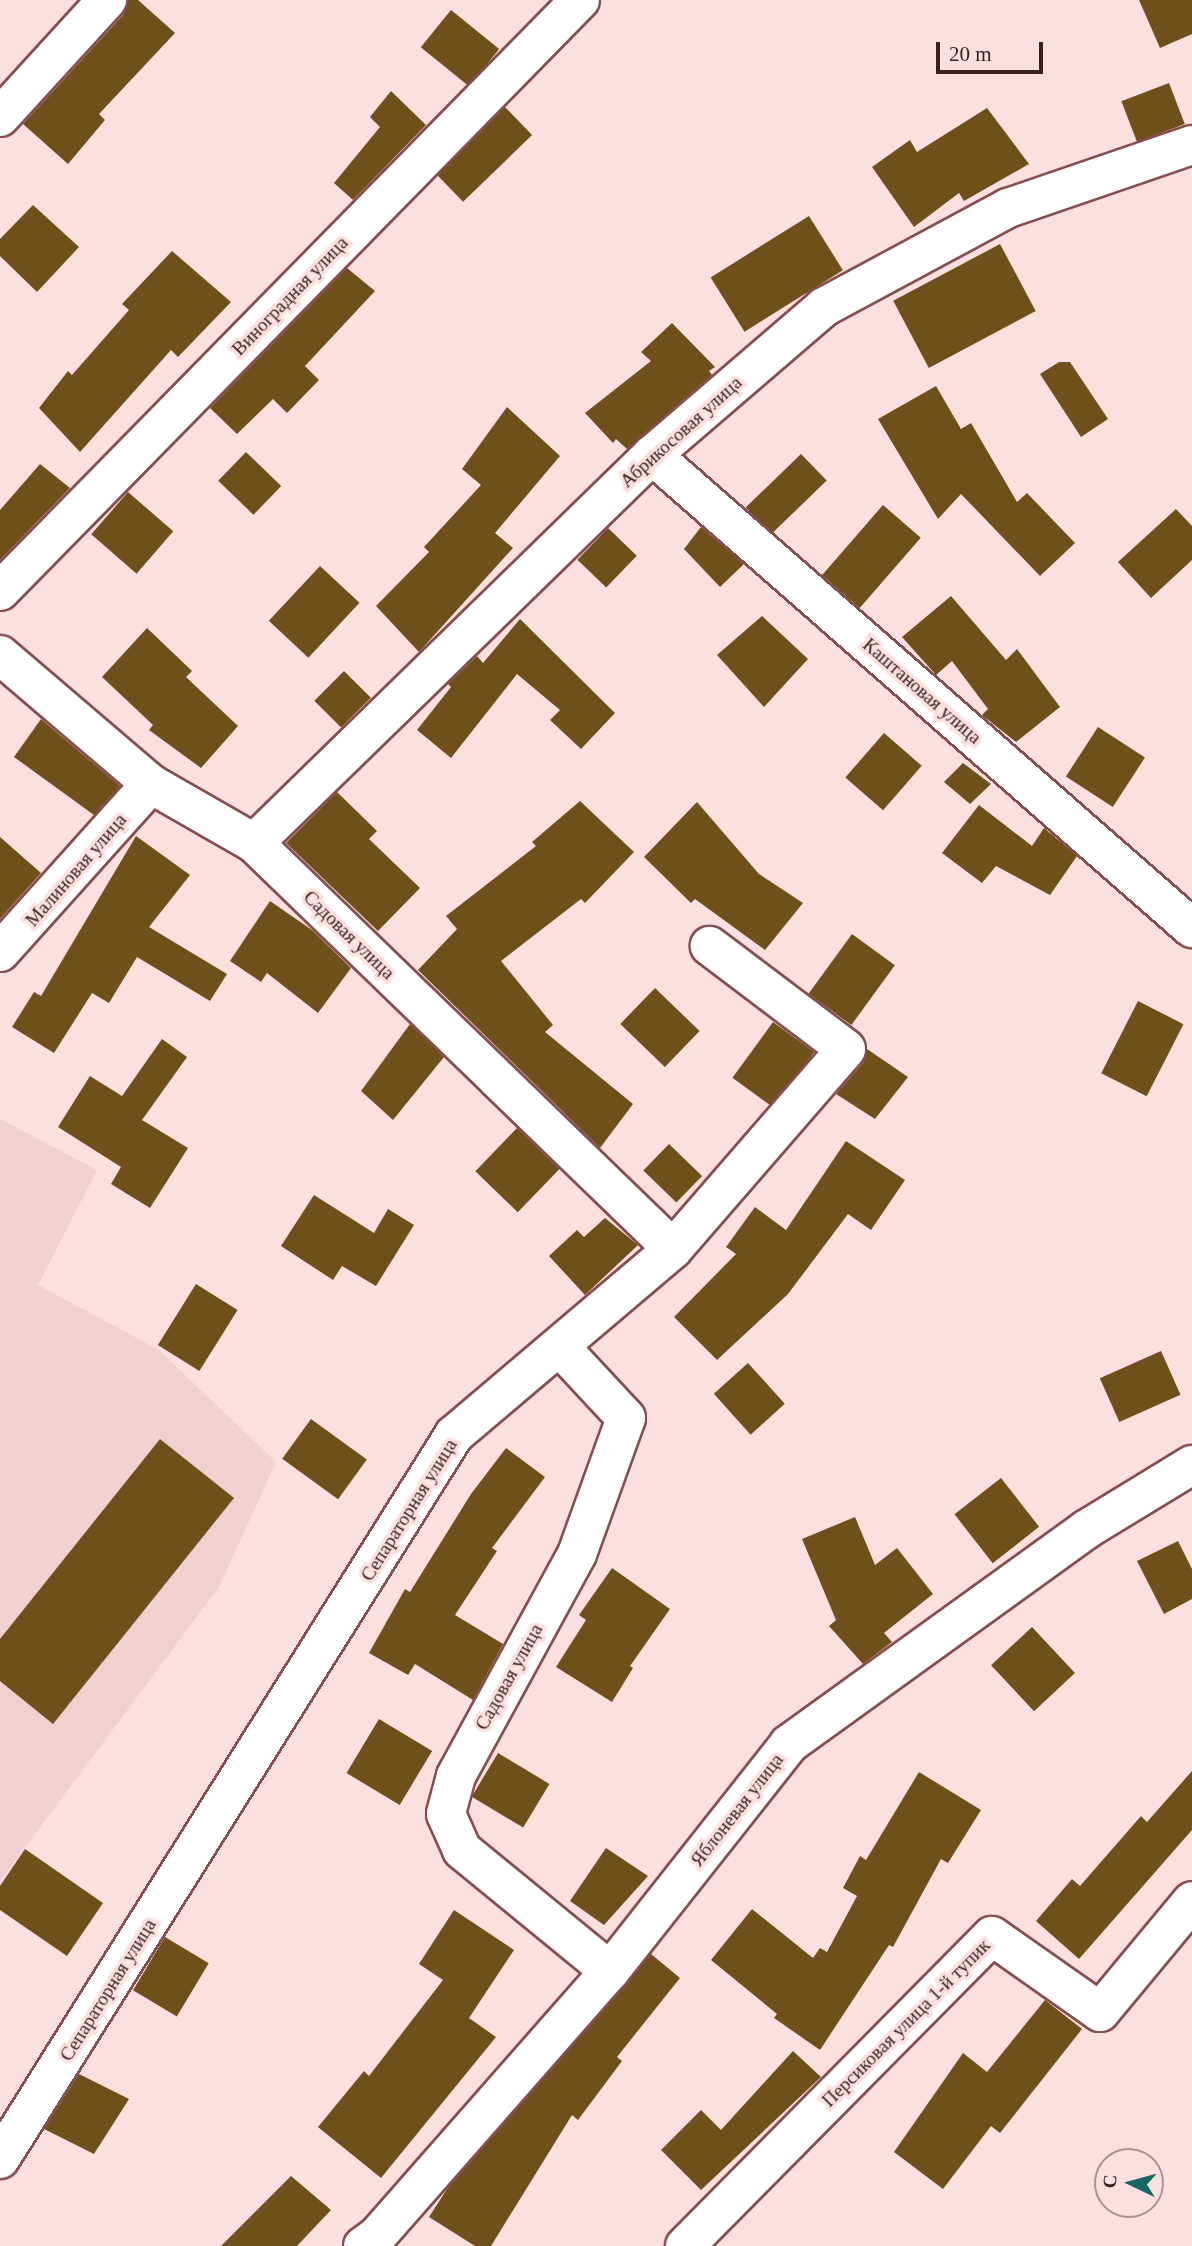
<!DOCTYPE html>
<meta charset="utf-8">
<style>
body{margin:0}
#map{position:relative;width:1192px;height:2246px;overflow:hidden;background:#fcdfdf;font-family:"Times New Roman",serif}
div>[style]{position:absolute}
.built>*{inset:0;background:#f0d0d0}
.building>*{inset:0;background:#6f501a;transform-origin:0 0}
.roads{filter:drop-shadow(2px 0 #884d50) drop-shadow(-2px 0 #884d50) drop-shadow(0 2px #884d50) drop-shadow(0 -2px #884d50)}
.minor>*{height:38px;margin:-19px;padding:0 19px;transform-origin:19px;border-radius:19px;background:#fff}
span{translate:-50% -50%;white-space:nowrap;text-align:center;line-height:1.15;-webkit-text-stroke:7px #fcdfdf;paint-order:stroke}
.street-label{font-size:19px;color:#381f20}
.north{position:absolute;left:1094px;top:2148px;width:70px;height:70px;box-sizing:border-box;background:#fcdfdf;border:2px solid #ae9293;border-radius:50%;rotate:275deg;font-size:19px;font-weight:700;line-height:28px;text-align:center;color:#381f20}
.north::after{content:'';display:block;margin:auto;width:24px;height:32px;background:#166567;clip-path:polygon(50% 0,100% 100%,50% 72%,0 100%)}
.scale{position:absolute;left:936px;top:42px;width:107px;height:32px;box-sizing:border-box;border:4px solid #381f20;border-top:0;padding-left:9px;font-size:21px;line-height:24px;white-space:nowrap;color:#381f20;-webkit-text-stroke:5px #fcdfdf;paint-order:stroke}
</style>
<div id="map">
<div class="built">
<i style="clip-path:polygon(0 1119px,97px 1170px,38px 1285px,159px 1350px,276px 1462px,219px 1587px,0 1881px)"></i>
</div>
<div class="building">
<i style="clip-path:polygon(128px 0,138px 0,175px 33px,99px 114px,105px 120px,68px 164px,23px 124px,123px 15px)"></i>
<i style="clip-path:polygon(1139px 0,1192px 0,1192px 34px,1160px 48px)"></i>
<i style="left:451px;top:10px;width:62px;height:48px;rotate:39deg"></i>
<i style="left:1169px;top:83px;width:44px;height:51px;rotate:69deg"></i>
<i style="clip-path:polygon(391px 91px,426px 125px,353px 200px,334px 183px,380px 127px,370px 117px)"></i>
<i style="left:505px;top:107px;width:39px;height:96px;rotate:46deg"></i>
<i style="clip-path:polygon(987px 108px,1029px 164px,964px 201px,959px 193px,914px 227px,872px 167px,910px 140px,917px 152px)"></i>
<i style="clip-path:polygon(33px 205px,79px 247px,37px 292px,0 256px,0 239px)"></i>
<i style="left:809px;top:216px;width:64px;height:116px;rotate:58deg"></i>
<i style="left:1000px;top:244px;width:76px;height:121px;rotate:62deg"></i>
<i style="clip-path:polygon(172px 251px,231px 302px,178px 357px,171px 350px,80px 452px,39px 408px,68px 371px,72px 375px,129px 310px,122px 304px)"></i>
<i style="clip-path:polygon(347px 268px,375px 291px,305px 366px,319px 380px,287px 413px,273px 399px,237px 434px,210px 408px)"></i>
<i style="clip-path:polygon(672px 323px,715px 367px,709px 371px,712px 375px,627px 449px,616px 439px,613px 443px,585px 413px,651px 361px,641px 352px)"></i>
<i style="clip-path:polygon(1059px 362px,1070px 362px,1108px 419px,1081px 437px,1040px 374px)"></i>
<i style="clip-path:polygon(936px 386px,961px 429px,971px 423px,1017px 502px,1027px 493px,1075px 543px,1040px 576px,961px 494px,938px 519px,878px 419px)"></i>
<i style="clip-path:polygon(507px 407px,560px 456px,495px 533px,513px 548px,419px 652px,376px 606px,429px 552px,424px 547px,481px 485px,462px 469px)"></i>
<i style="left:246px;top:452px;width:49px;height:40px;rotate:44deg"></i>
<i style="left:801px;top:454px;width:37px;height:77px;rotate:46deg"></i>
<i style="clip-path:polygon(40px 464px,70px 488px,0 560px,0 510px)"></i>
<i style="left:128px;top:492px;width:60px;height:56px;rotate:41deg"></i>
<i style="left:883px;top:505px;width:50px;height:93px;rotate:41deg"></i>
<i style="clip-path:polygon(1176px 509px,1192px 526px,1192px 560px,1151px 598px,1118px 562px)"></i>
<i style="clip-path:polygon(701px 527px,744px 564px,720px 587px,684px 549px)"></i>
<i style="left:608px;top:528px;width:40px;height:44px;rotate:44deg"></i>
<i style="left:320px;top:566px;width:54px;height:75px;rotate:43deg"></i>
<i style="clip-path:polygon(951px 596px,1006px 660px,1017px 649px,1060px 707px,1016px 742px,982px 715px,988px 709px,952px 661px,936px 675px,902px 637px)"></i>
<i style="clip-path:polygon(762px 616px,808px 659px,764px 707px,717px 655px)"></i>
<i style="clip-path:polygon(520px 619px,615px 713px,581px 749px,550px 720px,560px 710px,517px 674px,451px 758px,417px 730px,451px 687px,448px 684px,477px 656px,483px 663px)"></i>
<i style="clip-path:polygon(147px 628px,192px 671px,186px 677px,238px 726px,201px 768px,149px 730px,153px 725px,102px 677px)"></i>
<i style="left:344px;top:671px;width:38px;height:42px;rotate:45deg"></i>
<i style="clip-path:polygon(41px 719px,120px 786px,94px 815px,14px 757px)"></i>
<i style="left:1098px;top:727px;width:56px;height:59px;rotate:33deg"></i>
<i style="left:884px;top:733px;width:50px;height:59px;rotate:41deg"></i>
<i style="clip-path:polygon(963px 763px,991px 784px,970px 804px,944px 782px)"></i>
<i style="clip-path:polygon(337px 792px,377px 831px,369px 839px,420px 888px,378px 931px,286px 843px)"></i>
<i style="clip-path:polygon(580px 801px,634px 852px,585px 903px,581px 899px,501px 961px,553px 1025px,545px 1032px,633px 1104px,600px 1148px,418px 970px,457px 929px,446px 916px,536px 846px,532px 842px)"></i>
<i style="clip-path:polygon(697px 802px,759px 874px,803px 903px,765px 950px,695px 899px,691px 903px,644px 857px)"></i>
<i style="clip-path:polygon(979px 805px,1032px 846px,1044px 828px,1077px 856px,1050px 895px,996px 866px,982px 883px,942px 853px)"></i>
<i style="clip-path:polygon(136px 836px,190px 875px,149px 927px,227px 974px,210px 1001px,137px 957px,109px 1003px,92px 993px,54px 1053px,12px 1027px,34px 992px,41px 996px)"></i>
<i style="clip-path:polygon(0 837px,41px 873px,0 919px)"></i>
<i style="clip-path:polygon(270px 901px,312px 930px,351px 968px,318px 1013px,267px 973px,261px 982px,230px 961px)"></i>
<i style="left:852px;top:934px;width:53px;height:74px;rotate:36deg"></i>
<i style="left:655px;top:988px;width:62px;height:50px;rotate:44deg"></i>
<i style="left:1138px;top:1001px;width:51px;height:81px;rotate:27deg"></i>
<i style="left:773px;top:1022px;width:51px;height:69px;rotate:36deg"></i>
<i style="clip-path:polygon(410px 1024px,444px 1057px,393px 1120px,361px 1091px)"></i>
<i style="clip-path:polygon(162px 1039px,187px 1057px,142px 1120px,188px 1148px,150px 1208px,111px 1184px,121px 1167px,58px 1127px,90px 1076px,122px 1096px)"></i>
<i style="clip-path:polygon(867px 1049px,908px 1077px,875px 1119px,836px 1094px,863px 1063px)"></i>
<i style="left:517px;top:1128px;width:59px;height:60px;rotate:44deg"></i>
<i style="clip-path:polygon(846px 1141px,905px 1180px,871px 1230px,848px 1214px,788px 1294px,717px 1360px,674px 1317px,736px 1254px,726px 1247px,755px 1207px,786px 1230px)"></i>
<i style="left:669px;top:1144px;width:46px;height:37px;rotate:44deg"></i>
<i style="clip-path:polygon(314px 1195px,374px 1233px,388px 1209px,414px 1225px,376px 1286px,342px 1266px,333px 1280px,281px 1246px)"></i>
<i style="clip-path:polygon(605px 1218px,638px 1245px,585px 1295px,549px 1256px,577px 1230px,584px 1237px)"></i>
<i style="left:196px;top:1284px;width:49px;height:72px;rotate:32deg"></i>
<i style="left:1161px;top:1351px;width:48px;height:67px;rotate:66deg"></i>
<i style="left:748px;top:1363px;width:55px;height:46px;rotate:48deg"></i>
<i style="left:311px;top:1419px;width:69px;height:49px;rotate:36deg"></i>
<i style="clip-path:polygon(160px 1439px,234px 1498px,53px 1724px,0 1681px,0 1639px)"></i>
<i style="clip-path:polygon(506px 1448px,545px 1477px,492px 1548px,497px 1551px,455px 1615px,503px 1644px,473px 1700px,415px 1664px,408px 1675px,369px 1653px,405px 1589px,410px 1592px,471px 1494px)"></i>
<i style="left:1001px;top:1478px;width:62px;height:59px;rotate:52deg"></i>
<i style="clip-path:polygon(855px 1517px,875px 1565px,897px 1548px,933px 1594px,884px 1633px,892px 1642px,863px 1664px,829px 1626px,836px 1620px,802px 1539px)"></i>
<i style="clip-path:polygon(1178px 1541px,1192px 1569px,1192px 1599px,1164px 1614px,1137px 1561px)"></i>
<i style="clip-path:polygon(612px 1568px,670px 1609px,630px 1666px,633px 1668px,612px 1702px,556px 1667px,586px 1620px,579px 1615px)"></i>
<i style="left:1032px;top:1627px;width:63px;height:56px;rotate:47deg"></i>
<i style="left:379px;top:1719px;width:62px;height:63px;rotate:31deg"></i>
<i style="left:498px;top:1753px;width:60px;height:51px;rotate:31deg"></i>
<i style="clip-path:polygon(1192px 1771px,1192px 1830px,1079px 1959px,1036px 1921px,1072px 1879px,1080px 1886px,1141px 1816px,1147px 1822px)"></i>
<i style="clip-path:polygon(919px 1772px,981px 1810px,948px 1863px,941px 1859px,893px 1947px,889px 1945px,820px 2050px,774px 2018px,777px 2014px,711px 1960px,752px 1909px,813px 1958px,820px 1948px,827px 1952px,857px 1896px,843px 1888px,860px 1856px,866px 1860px)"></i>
<i style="clip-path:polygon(606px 1848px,648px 1876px,604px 1925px,570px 1901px)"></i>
<i style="clip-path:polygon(25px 1849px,103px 1903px,67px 1956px,0 1910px,0 1886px)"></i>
<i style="clip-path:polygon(454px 1910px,514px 1950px,469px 2018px,496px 2037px,381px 2178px,318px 2127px,364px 2071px,369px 2076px,443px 1980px,419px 1964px)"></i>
<i style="left:165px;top:1937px;width:51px;height:62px;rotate:31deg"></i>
<i style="clip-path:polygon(651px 1954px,680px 1978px,617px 2057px,622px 2061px,578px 2120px,572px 2115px,491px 2246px,475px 2246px,429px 2217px,447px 2189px)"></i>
<i style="clip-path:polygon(1045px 2000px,1082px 2029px,1000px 2133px,991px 2126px,943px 2189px,894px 2152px,963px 2053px,987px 2072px)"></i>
<i style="clip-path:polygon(793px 2051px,821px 2077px,701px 2190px,661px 2150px,701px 2110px,721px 2130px)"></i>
<i style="clip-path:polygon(79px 2074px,129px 2099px,94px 2154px,44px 2129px)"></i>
<i style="clip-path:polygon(291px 2176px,331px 2210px,297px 2246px,221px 2246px)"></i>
</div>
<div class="roads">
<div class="minor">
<i style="left:0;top:117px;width:159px;rotate:-47.6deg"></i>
<i style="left:652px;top:455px;width:718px;rotate:41.22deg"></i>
<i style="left:0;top:591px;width:828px;rotate:-45.54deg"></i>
<i style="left:0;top:655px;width:199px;rotate:40.5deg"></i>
<i style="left:151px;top:784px;width:119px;rotate:29.8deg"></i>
<i style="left:254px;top:843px;width:583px;rotate:44.1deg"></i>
<i style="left:254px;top:843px;width:556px;rotate:-44.27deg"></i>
<i style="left:652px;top:455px;width:227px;rotate:-40.7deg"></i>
<i style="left:824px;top:307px;width:209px;rotate:-28.3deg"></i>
<i style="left:1008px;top:208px;width:194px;rotate:-18.9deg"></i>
<i style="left:0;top:952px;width:226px;rotate:-48.1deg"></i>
<i style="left:560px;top:1347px;width:97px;rotate:47.1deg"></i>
<i style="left:626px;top:1418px;width:145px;rotate:109.8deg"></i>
<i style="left:577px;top:1554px;width:253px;rotate:118.6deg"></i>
<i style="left:456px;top:1776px;width:39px;rotate:105deg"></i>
<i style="left:446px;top:1814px;width:39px;rotate:66deg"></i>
<i style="left:462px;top:1850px;width:191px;rotate:39.3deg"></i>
<i style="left:0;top:2159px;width:855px;rotate:-57.91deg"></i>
<i style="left:454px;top:1435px;width:287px;rotate:-40.3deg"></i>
<i style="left:673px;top:1249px;width:264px;rotate:-49.1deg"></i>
<i style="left:846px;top:1049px;width:171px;rotate:-142.9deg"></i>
<i style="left:363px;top:2246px;width:17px;rotate:-36deg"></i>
<i style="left:377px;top:2236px;width:353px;rotate:-48.7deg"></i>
<i style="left:610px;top:1971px;width:289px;rotate:-51.7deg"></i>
<i style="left:789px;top:1744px;width:367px;rotate:-35.8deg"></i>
<i style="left:1087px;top:1529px;width:123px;rotate:-31.4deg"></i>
<i style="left:685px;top:2246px;width:436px;rotate:-45.3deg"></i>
<i style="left:992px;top:1936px;width:132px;rotate:35.1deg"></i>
<i style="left:1100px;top:2012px;width:144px;rotate:-50.3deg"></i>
</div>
</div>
<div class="street-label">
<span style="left:290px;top:296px;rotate:-46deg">Виноградная улица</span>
<span style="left:681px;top:432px;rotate:-42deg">Абрикосовая улица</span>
<span style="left:922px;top:691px;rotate:41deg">Каштановая улица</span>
<span style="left:76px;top:870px;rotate:-49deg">Малиновая улица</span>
<span style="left:349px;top:935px;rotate:44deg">Садовая улица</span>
<span style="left:409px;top:1510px;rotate:-58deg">Сепараторная улица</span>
<span style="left:509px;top:1677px;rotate:-61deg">Садовая улица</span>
<span style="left:737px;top:1810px;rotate:-52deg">Яблоневая улица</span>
<span style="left:108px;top:1990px;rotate:-58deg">Сепараторная улица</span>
<span style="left:906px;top:2023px;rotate:-45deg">Персиковая улица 1-й тупик</span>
</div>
<div class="north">С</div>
<div class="scale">20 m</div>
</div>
